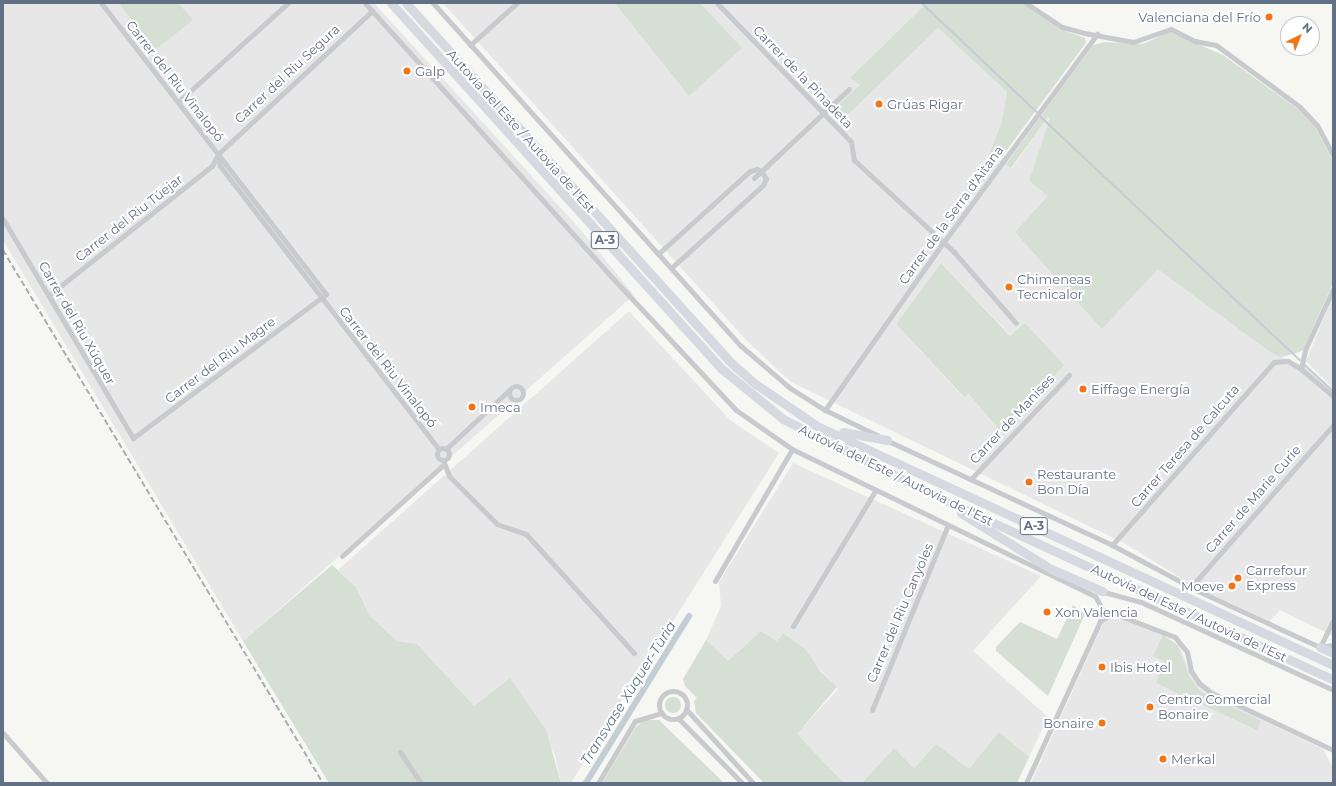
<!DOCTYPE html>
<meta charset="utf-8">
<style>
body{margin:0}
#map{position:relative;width:1336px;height:786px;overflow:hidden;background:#f6f7f2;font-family:Montserrat,sans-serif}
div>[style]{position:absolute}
.built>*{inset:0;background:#e6e7e6}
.green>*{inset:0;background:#d5dfd3}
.round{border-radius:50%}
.stream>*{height:1.5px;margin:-0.75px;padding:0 0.75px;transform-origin:0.75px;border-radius:0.75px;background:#c5cdd4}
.canal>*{height:5.5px;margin:-2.75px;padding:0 2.75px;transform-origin:2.75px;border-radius:2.75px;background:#c5cdd4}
.minor>*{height:5px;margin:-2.5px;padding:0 2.5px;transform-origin:2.5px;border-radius:2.5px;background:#c8cace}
.minor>.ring{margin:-2.5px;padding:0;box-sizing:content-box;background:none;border:5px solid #c8cace;border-radius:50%}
.motorway>*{height:9px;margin:-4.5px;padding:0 4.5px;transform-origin:4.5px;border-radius:4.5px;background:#d6d9df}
.rail>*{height:1.5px;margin-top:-0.75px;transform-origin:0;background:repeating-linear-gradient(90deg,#a9adb4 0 6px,transparent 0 9px)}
.dots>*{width:11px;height:11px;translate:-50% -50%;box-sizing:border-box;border:2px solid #fff;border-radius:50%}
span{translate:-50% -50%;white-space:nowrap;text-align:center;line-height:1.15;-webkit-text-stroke:4px #fff;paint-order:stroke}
.shield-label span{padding:1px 3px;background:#fff;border:1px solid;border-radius:3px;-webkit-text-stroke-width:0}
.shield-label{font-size:12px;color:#627086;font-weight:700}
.poi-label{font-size:13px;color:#627086}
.right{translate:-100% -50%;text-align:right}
.left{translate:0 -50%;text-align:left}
.street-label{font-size:13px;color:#627086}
.water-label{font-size:14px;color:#63788b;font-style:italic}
.frame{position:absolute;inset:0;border:4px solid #627086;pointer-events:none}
.north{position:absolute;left:1280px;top:16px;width:40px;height:40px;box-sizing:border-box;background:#fff;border:1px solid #c0c6cf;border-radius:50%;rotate:43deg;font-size:11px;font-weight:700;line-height:16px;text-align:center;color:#627086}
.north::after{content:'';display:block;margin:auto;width:14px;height:18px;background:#f37316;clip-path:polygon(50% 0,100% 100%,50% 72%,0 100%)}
</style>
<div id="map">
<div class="built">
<i style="clip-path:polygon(3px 3px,374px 3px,580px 229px,634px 295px,243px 641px,3px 240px)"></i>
<i style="clip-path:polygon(evenodd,443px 3px,615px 3px,645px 37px,741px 48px,700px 3px,927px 3px,851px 78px,860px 85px,834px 110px,938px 28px,1007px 92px,1001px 124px,988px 157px,995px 165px,1005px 156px,1006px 164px,1012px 168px,1048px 117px,1050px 118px,1029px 181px,1048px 196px,1101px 329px,1158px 268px,1270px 352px,1309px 368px,1333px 389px,1333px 636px,1280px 610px,1270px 621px,1197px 588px,1124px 543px,791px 382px,747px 341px,443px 3px,941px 263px,1011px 336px,1025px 323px,1052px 381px,1002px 433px,968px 393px,963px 397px,896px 324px,941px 263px)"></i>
<i style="clip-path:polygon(1333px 296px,1333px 388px,1306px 361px)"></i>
<i style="clip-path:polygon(629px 311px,730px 420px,779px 453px,571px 783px,561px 783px,555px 755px,510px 678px,474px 706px,417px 644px,397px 641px,369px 615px,356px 587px,338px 570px)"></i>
<i style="clip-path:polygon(793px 463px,1041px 576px,973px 651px,1048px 717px,1029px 757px,999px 732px,969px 770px,936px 744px,914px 768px,894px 748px,862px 783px,844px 783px,797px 734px,838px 689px,814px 663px,783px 633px,777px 641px,761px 631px,728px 661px,706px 640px,721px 606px,719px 582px)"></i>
<i style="clip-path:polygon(1118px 614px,1179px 644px,1191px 676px,1206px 693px,1323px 749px,1333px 768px,1333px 783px,1031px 783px,1106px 617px)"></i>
</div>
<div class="green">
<i style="clip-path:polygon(119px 3px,178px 3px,193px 20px,155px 50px)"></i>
<i style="clip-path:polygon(615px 3px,700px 3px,742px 48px,689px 96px)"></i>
<i style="clip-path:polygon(927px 3px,1022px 3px,1060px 29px,1085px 38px,1086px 43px,995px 166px,988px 157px,1001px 124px,1007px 92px,938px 28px,843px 119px,833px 110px,860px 85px,850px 78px)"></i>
<i style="clip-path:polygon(1170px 32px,1223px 55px,1303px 113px,1315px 127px,1333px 161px,1333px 283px,1303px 350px,1297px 353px,1281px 357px,1270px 352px,1158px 269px,1102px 329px,1015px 232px,1048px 196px,1029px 181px,1050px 118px,1048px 117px,1011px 168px,1006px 164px,1093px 45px,1105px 42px,1143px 44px)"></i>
<i style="clip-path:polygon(941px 263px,1010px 336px,1025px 323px,1064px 365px,1002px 433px,968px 393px,964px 397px,896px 324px)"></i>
<i style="clip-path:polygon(332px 565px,356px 587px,369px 615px,397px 641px,417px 644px,474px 706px,510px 678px,546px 730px,561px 783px,329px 783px,243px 641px)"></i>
<i style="clip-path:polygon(1073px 605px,1085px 614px,1048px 696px,996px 651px,996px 647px,1020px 622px,1057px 639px)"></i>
<i style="clip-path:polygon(761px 631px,777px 641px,783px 633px,805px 649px,820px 671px,837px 687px,797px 734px,844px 783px,764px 783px,696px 713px,694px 701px,697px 698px,685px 686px,683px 679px,706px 640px,728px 661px)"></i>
<i style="clip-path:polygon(1163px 635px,1178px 646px,1190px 678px,1201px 692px,1261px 721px,1257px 730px,1156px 683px,1164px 661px,1153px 656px)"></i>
<i class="round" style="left:665px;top:697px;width:16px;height:16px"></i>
<i style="clip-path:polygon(644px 720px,659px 720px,724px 783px,602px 783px,636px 727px)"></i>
<i style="clip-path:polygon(999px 732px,1029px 757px,1017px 783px,862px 783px,894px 748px,914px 768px,936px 744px,969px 769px)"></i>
</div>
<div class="stream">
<i style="left:922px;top:3px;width:158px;rotate:43.5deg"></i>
<i style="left:1039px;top:115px;width:358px;rotate:43.2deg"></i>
<i style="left:1304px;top:364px;width:40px;rotate:43deg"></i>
</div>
<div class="canal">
<i style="left:586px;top:783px;width:196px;rotate:-58.3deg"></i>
</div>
<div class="minor">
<i style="left:365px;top:3px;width:382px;rotate:48deg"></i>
<i style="left:621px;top:287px;width:168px;rotate:46.9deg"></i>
<i style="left:736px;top:410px;width:68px;rotate:34.9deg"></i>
<i style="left:792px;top:449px;width:337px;rotate:25.9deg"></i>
<i style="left:1095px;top:596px;width:13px;rotate:61deg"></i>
<i style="left:1101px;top:607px;width:14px;rotate:94deg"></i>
<i style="left:433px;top:3px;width:461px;rotate:48.1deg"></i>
<i style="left:741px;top:346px;width:65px;rotate:40.6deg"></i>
<i style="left:790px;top:388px;width:41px;rotate:32.2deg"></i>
<i style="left:825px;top:410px;width:58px;rotate:25.7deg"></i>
<i style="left:717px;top:3px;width:193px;rotate:46deg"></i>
<i style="left:851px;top:142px;width:18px;rotate:81deg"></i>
<i style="left:854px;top:160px;width:136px;rotate:42.6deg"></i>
<i style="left:954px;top:252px;width:94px;rotate:48.9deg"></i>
<i style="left:1026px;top:3px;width:43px;rotate:33.7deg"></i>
<i style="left:1062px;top:27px;width:23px;rotate:15deg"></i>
<i style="left:1084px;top:33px;width:50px;rotate:10.4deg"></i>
<i style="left:1133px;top:42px;width:40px;rotate:-18.9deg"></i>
<i style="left:1171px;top:29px;width:27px;rotate:27deg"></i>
<i style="left:1195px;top:41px;width:21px;rotate:11deg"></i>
<i style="left:1216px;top:45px;width:104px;rotate:36.4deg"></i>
<i style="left:1300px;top:107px;width:25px;rotate:47deg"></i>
<i style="left:1317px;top:125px;width:34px;rotate:62deg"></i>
<i style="left:470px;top:45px;width:63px;rotate:-41.8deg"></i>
<i style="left:178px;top:102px;width:148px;rotate:-42deg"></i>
<i style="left:218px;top:155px;width:11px;rotate:80deg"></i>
<i style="left:220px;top:166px;width:358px;rotate:52.3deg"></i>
<i style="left:754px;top:178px;width:130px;rotate:-43.1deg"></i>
<i style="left:3px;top:219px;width:255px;rotate:59.3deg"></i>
<i style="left:133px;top:438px;width:241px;rotate:-36.7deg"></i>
<i style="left:326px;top:294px;width:368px;rotate:-127.7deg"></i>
<i style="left:658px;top:254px;width:124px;rotate:-42.1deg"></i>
<i style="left:750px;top:171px;width:7px;rotate:-16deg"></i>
<i style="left:757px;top:169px;width:6px;rotate:31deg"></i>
<i style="left:762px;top:172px;width:8px;rotate:60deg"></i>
<i style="left:766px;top:179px;width:7px;rotate:117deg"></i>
<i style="left:763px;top:185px;width:124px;rotate:137.9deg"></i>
<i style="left:49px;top:295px;width:208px;rotate:-38.4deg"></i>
<i style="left:212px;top:166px;width:13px;rotate:-63deg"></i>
<i style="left:218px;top:154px;width:210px;rotate:-42.9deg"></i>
<i style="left:1301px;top:369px;width:19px;rotate:-78deg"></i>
<i style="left:1305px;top:350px;width:67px;rotate:-65.3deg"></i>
<i class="ring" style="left:509px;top:386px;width:9px;height:9px"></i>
<i style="left:825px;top:410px;width:204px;rotate:-54.8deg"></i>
<i style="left:943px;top:243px;width:260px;rotate:-53.6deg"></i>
<i style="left:886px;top:440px;width:249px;rotate:24.9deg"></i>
<i style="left:1112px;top:545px;width:98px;rotate:28.1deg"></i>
<i style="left:1198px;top:591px;width:134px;rotate:24.7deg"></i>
<i style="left:1320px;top:647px;width:13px;rotate:-9deg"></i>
<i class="ring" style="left:437px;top:448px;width:7px;height:7px"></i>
<i style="left:446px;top:449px;width:86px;rotate:-43.1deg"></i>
<i style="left:443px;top:460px;width:17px;rotate:69deg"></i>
<i style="left:449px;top:476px;width:68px;rotate:45deg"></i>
<i style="left:497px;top:524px;width:31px;rotate:19deg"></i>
<i style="left:526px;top:534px;width:161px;rotate:47.8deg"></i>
<i style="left:971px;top:479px;width:143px;rotate:-46.7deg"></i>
<i style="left:1112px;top:545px;width:244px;rotate:-48.5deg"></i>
<i style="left:1274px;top:362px;width:14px;rotate:-4deg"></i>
<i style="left:1288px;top:361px;width:15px;rotate:32deg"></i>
<i style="left:1301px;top:369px;width:42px;rotate:40.2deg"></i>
<i style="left:342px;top:556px;width:136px;rotate:-42deg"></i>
<i style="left:715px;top:581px;width:153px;rotate:-59.7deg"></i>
<i style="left:1190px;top:588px;width:217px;rotate:-48.7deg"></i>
<i style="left:1100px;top:591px;width:42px;rotate:15deg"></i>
<i style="left:1141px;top:602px;width:211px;rotate:24.6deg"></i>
<i style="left:793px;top:626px;width:158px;rotate:-58.7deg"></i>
<i style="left:1320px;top:647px;width:30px;rotate:-64deg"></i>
<i class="ring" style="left:659px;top:691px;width:23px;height:23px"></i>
<i style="left:686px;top:709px;width:100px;rotate:47.8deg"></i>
<i style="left:872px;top:710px;width:200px;rotate:-67.7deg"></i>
<i style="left:678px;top:718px;width:91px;rotate:45.4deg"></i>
<i style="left:3px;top:733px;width:67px;rotate:48.7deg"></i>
<i style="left:400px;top:752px;width:37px;rotate:56deg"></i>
<i style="left:598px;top:783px;width:72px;rotate:-59.2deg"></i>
<i style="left:635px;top:721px;width:28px;rotate:-17deg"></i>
<i style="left:1026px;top:783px;width:178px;rotate:-65.4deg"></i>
<i style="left:1100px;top:621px;width:15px;rotate:-32deg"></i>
<i style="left:1113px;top:613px;width:66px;rotate:21.2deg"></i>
<i style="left:1175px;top:637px;width:19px;rotate:51deg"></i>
<i style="left:1187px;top:652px;width:19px;rotate:78deg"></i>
<i style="left:1191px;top:671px;width:14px;rotate:56deg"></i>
<i style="left:1199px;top:683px;width:14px;rotate:39deg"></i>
<i style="left:1210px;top:692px;width:136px;rotate:25.2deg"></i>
</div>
<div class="motorway">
<i style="left:391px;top:3px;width:493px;rotate:47.9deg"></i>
<i style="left:722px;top:369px;width:79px;rotate:39.3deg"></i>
<i style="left:783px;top:419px;width:178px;rotate:26.7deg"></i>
<i style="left:942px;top:499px;width:431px;rotate:24.8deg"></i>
<i style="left:406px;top:3px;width:482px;rotate:47.9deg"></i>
<i style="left:729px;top:361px;width:37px;rotate:41deg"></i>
<i style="left:757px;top:385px;width:73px;rotate:34.3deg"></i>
<i style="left:817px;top:426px;width:569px;rotate:24.85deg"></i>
<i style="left:843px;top:432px;width:45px;rotate:10.3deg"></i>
<i style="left:961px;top:513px;width:106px;rotate:31.9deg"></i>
<i style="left:1051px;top:569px;width:56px;rotate:23.3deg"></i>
<i style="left:1320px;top:647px;width:14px;rotate:25deg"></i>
</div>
<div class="rail">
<i style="left:3px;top:250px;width:622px;rotate:59.02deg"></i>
</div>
<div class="dots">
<i style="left:1269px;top:17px;background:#f37316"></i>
<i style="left:407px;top:71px;background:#f37316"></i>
<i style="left:879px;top:104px;background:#f37316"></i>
<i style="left:1009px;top:287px;background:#f37316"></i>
<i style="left:1083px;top:389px;background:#f37316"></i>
<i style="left:472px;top:407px;background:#f37316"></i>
<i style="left:1029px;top:482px;background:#f37316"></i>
<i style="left:1238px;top:578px;background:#f37316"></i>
<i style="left:1232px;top:586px;background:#f37316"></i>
<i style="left:1047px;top:612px;background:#f37316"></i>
<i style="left:1102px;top:667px;background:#f37316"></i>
<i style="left:1150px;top:707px;background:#f37316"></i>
<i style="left:1102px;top:723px;background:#f37316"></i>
<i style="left:1163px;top:759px;background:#f37316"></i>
</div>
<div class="shield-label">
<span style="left:605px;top:240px">A-3</span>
<span style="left:1034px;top:526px">A-3</span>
</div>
<div class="poi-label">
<span class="right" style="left:1261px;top:17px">Valenciana del Frío</span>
<span class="left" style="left:415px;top:71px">Galp</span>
<span class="left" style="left:887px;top:104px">Grúas Rigar</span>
<span class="left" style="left:1017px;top:287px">Chimeneas<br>Tecnicalor</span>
<span class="left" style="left:1091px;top:389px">Eiffage Energía</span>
<span class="left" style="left:480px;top:407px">Imeca</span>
<span class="left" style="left:1037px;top:482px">Restaurante<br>Bon Día</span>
<span class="left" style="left:1246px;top:578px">Carrefour<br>Express</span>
<span class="right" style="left:1224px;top:586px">Moeve</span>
<span class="left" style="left:1055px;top:612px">Xon Valencia</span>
<span class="left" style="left:1110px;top:667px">Ibis Hotel</span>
<span class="left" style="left:1158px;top:707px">Centro Comercial<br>Bonaire</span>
<span class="right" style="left:1094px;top:723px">Bonaire</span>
<span class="left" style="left:1171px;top:759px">Merkal</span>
</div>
<div class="street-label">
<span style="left:287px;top:74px;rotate:-43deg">Carrer del Riu Segura</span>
<span style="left:803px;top:77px;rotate:46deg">Carrer de la Pinadeta</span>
<span style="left:175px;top:81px;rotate:52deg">Carrer del Riu Vinalopó</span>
<span style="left:521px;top:131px;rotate:48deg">Autovía del Este / Autovia de l'Est</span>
<span style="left:951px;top:215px;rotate:-54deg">Carrer de la Serra d'Aitana</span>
<span style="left:129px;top:218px;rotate:-38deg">Carrer del Riu Túejar</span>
<span style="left:77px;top:323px;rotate:60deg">Carrer del Riu Xúquer</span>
<span style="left:220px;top:360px;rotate:-37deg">Carrer del Riu Magre</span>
<span style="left:388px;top:367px;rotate:52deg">Carrer del Riu Vinalopó</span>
<span style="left:1012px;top:419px;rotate:-47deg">Carrer de Manises</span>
<span style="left:1185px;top:446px;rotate:-49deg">Carrer Teresa de Calcuta</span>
<span style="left:896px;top:475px;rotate:26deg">Autovía del Este / Autovia de l'Est</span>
<span style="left:1253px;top:499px;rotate:-49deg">Carrer de Marie Curie</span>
<span style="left:900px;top:613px;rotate:-67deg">Carrer del Riu Canyoles</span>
<span style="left:1189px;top:613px;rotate:25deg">Autovía del Este / Autovia de l'Est</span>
</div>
<div class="water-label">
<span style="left:628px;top:693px;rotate:-58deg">Transvase Xùquer-Tùria</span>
</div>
<div class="frame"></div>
<div class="north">N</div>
</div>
